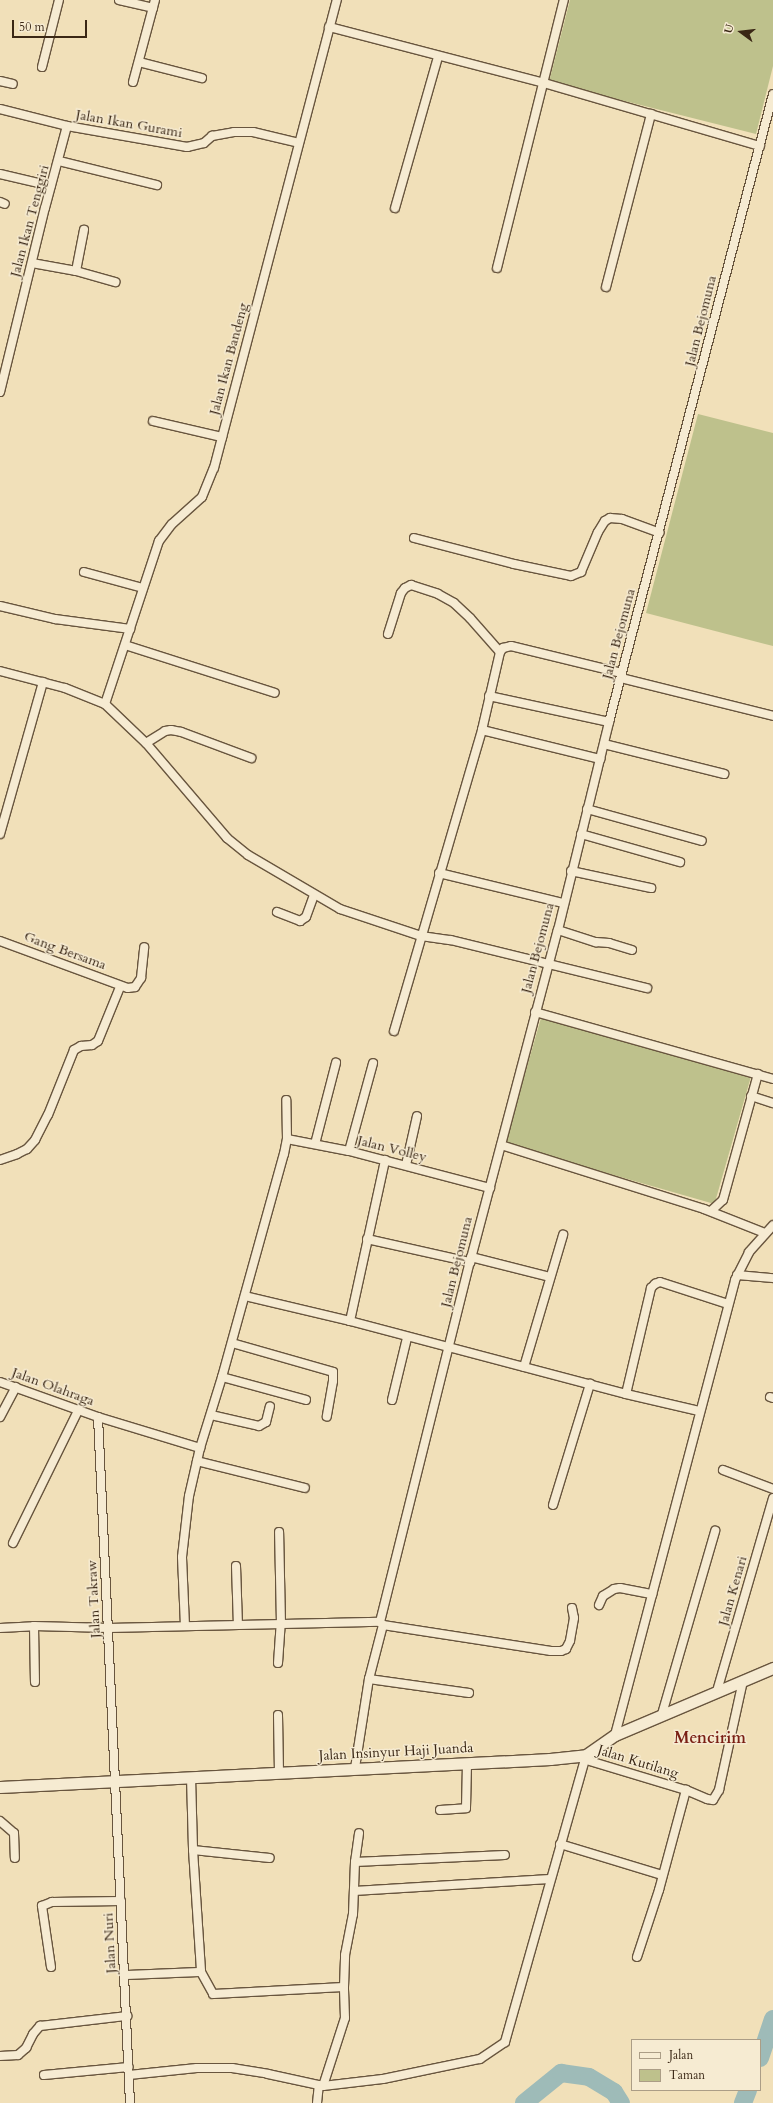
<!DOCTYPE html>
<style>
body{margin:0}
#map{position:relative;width:773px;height:2103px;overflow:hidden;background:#f1e0b9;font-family:Cardo,serif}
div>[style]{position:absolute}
.green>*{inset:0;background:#bec18c;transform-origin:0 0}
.river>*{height:18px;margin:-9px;padding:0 9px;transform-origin:9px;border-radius:9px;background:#9ebbb8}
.roads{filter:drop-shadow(1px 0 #68553e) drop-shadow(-1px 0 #68553e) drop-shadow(0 1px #68553e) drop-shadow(0 -1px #68553e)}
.street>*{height:8px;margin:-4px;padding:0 4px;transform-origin:4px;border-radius:4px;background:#f6ebd2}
.secondary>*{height:11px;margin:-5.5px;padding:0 5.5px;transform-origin:5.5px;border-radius:5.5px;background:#f6ebd2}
span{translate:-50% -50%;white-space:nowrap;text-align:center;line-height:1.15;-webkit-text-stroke:3px #f6ebd2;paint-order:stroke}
.street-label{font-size:14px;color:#3a2715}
.quarter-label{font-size:16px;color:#7a1f14;font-weight:700}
.legend{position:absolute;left:631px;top:2039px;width:130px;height:52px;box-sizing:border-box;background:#f6ebd2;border:1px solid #ab9d86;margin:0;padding:5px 7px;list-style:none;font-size:12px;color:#3a2715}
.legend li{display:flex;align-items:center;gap:8px;height:20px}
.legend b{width:20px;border:1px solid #ab9d86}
.north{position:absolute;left:721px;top:12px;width:40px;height:40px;-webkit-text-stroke:3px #f6ebd2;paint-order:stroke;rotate:285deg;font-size:11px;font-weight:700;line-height:16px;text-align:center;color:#3a2715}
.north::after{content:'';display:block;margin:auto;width:14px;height:18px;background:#3a2715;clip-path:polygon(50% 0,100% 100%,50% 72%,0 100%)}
.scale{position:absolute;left:12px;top:20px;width:75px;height:18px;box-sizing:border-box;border:2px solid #3a2715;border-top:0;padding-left:5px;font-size:12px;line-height:14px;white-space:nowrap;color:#3a2715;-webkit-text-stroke:3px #f6ebd2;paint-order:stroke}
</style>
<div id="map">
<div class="green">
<i style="clip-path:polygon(570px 0,773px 0,773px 66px,756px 134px,549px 82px)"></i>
<i style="clip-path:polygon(698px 414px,773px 433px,773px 646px,646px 613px)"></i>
<i style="left:541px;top:1018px;width:218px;height:131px;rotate:16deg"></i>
</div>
<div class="river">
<i style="left:760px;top:2058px;width:41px;rotate:-71.6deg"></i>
<i style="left:524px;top:2103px;width:48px;rotate:-39deg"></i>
<i style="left:561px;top:2073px;width:28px;rotate:8deg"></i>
<i style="left:589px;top:2077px;width:29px;rotate:31deg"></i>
<i style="left:614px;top:2092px;width:13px;rotate:58deg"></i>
<i style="left:743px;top:2103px;width:14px;rotate:-69deg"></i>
</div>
<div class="roads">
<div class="street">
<i style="left:119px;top:0;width:35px;rotate:13deg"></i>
<i style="left:329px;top:27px;width:222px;rotate:14.6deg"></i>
<i style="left:544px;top:83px;width:225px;rotate:16.3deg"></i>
<i style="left:139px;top:62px;width:65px;rotate:14.3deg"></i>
<i style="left:42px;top:67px;width:69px;rotate:-75.8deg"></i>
<i style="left:0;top:81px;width:13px;rotate:13deg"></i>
<i style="left:133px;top:82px;width:85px;rotate:-75deg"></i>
<i style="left:0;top:109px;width:69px;rotate:14.2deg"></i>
<i style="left:67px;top:126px;width:122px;rotate:9.9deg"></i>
<i style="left:187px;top:147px;width:17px;rotate:-13deg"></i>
<i style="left:204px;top:143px;width:11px;rotate:-41deg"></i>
<i style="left:212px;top:136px;width:22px;rotate:-10deg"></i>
<i style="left:234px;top:132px;width:19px"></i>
<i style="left:253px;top:132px;width:47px;rotate:13.4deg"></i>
<i style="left:59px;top:161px;width:101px;rotate:13.8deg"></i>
<i style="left:0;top:174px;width:52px;rotate:13.2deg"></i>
<i style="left:0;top:202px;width:5px;rotate:22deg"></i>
<i style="left:395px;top:208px;width:157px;rotate:-74.1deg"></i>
<i style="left:32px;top:263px;width:45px;rotate:10.3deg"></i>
<i style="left:76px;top:271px;width:41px;rotate:15.8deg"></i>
<i style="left:497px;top:268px;width:276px;rotate:-76deg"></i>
<i style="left:76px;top:271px;width:42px;rotate:-79deg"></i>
<i style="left:606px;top:287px;width:179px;rotate:-75.4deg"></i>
<i style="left:0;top:392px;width:189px;rotate:-76.3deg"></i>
<i style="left:45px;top:208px;width:85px;rotate:-75deg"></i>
<i style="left:153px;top:421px;width:71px;rotate:13.1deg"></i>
<i style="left:414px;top:538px;width:103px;rotate:14.6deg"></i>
<i style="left:514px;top:564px;width:58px;rotate:11.9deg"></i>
<i style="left:571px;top:576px;width:11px;rotate:-22deg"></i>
<i style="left:581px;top:572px;width:43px;rotate:-67deg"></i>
<i style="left:598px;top:532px;width:13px;rotate:-58deg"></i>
<i style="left:605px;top:521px;width:6px;rotate:-31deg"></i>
<i style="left:610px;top:518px;width:12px;rotate:5deg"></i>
<i style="left:622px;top:519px;width:40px;rotate:20.2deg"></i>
<i style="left:84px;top:572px;width:61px;rotate:15.2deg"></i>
<i style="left:0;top:606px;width:57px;rotate:13.3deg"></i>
<i style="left:55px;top:619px;width:76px;rotate:7.6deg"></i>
<i style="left:388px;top:634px;width:43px;rotate:-72.4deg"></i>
<i style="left:401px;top:593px;width:6px;rotate:-51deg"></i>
<i style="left:405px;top:588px;width:7px;rotate:-27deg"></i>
<i style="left:411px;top:585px;width:28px;rotate:18deg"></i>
<i style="left:438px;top:594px;width:18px;rotate:29deg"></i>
<i style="left:454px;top:603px;width:22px;rotate:43deg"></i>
<i style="left:470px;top:618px;width:45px;rotate:48.6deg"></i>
<i style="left:125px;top:645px;width:157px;rotate:17.7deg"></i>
<i style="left:0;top:671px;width:67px;rotate:14.7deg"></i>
<i style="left:65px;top:688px;width:43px;rotate:21.8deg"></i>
<i style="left:105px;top:704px;width:57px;rotate:43.6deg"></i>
<i style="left:146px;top:743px;width:125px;rotate:49.5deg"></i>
<i style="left:227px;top:838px;width:27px;rotate:39deg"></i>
<i style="left:248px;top:855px;width:107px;rotate:30.4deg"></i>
<i style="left:340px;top:909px;width:85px;rotate:18.4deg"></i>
<i style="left:421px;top:936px;width:30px;rotate:8deg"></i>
<i style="left:451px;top:940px;width:202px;rotate:13.8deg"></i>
<i style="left:621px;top:678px;width:157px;rotate:14deg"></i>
<i style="left:489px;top:696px;width:123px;rotate:12.2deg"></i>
<i style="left:105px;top:704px;width:172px;rotate:-71.7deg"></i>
<i style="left:159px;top:541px;width:21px;rotate:-53deg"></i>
<i style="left:172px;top:524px;width:40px;rotate:-42deg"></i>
<i style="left:202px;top:497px;width:31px;rotate:-68deg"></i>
<i style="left:214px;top:468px;width:484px;rotate:-75.3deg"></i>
<i style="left:482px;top:730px;width:122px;rotate:13.8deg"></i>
<i style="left:146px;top:743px;width:22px;rotate:-32deg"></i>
<i style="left:165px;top:731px;width:6px;rotate:-9deg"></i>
<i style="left:171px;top:730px;width:10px;rotate:11deg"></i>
<i style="left:181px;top:732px;width:75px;rotate:20.4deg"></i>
<i style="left:604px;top:744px;width:124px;rotate:14deg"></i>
<i style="left:587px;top:809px;width:119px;rotate:15.5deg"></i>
<i style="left:0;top:834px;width:158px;rotate:-74.2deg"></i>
<i style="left:581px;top:834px;width:103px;rotate:15.8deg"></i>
<i style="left:571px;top:871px;width:82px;rotate:12deg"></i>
<i style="left:439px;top:873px;width:128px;rotate:13.6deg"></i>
<i style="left:277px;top:912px;width:25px;rotate:21deg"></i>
<i style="left:300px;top:921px;width:7px;rotate:-34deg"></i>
<i style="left:306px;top:917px;width:23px;rotate:-70deg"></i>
<i style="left:558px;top:930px;width:40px;rotate:18deg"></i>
<i style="left:596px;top:942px;width:13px;rotate:4deg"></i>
<i style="left:609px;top:943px;width:24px;rotate:17deg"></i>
<i style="left:0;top:941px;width:136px;rotate:20.2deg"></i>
<i style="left:128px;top:988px;width:7px;rotate:-8deg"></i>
<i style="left:135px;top:987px;width:11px;rotate:-56deg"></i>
<i style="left:141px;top:978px;width:31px;rotate:-84deg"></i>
<i style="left:535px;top:1012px;width:247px;rotate:15.7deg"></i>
<i style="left:394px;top:1031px;width:314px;rotate:-73.7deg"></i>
<i style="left:482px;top:730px;width:80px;rotate:-77deg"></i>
<i style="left:500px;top:652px;width:5px;rotate:-53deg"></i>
<i style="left:503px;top:648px;width:8px;rotate:-14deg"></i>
<i style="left:511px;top:646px;width:114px;rotate:13.7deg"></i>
<i style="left:751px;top:1096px;width:23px;rotate:18deg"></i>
<i style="left:287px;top:1139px;width:63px;rotate:11deg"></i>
<i style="left:349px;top:1151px;width:146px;rotate:14.7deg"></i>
<i style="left:315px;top:1144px;width:84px;rotate:-75.5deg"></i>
<i style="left:501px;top:1145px;width:213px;rotate:17.5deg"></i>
<i style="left:704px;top:1209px;width:66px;rotate:21.5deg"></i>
<i style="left:349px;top:1151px;width:91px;rotate:-74.7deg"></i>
<i style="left:0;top:1160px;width:18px;rotate:-19deg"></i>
<i style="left:17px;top:1154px;width:11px;rotate:-27deg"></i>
<i style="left:27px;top:1149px;width:12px;rotate:-48deg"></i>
<i style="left:35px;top:1140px;width:28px;rotate:-63deg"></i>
<i style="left:48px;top:1115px;width:70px;rotate:-68.2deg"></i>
<i style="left:74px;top:1050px;width:8px;rotate:-30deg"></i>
<i style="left:81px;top:1046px;width:11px;rotate:-5deg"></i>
<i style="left:92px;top:1045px;width:7px;rotate:-34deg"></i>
<i style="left:98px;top:1041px;width:58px;rotate:-67.8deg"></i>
<i style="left:406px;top:1165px;width:50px;rotate:-77.3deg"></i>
<i style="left:711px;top:1211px;width:16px;rotate:-43deg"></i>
<i style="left:723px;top:1200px;width:131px;rotate:-74.5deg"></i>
<i style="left:367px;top:1239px;width:106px;rotate:12.6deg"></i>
<i style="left:471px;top:1257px;width:81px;rotate:14.2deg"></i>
<i style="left:737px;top:1275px;width:36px;rotate:5deg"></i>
<i style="left:245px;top:1296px;width:108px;rotate:13.4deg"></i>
<i style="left:350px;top:1321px;width:285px;rotate:14.8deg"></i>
<i style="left:626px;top:1394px;width:75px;rotate:13.1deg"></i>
<i style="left:350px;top:1321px;width:165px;rotate:-77.7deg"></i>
<i style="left:232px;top:1343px;width:105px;rotate:16deg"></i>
<i style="left:333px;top:1372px;width:9px;rotate:90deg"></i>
<i style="left:333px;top:1381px;width:36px;rotate:100deg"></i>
<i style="left:524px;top:1367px;width:138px;rotate:-73.5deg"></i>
<i style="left:222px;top:1377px;width:87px;rotate:15.3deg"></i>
<i style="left:0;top:1382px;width:104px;rotate:19.7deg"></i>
<i style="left:98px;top:1417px;width:107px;rotate:16.9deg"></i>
<i style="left:626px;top:1394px;width:109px;rotate:-76.7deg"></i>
<i style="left:651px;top:1288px;width:6px;rotate:-45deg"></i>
<i style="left:655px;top:1284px;width:5px;rotate:-22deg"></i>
<i style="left:660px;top:1282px;width:71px;rotate:17.9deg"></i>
<i style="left:770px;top:1397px;width:3px;rotate:18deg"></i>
<i style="left:392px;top:1400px;width:64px;rotate:-76.4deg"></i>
<i style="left:211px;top:1415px;width:49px;rotate:12.9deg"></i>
<i style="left:259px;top:1426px;width:8px;rotate:-30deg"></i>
<i style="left:266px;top:1422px;width:16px;rotate:-76deg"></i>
<i style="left:0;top:1417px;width:34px;rotate:-62deg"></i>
<i style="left:98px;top:1417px;width:687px;rotate:87.33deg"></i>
<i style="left:197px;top:1461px;width:111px;rotate:14deg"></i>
<i style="left:723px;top:1470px;width:53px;rotate:20.8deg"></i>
<i style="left:553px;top:1505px;width:127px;rotate:-73deg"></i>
<i style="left:13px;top:1543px;width:149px;rotate:-63.8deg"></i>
<i style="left:236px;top:1566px;width:59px;rotate:88.1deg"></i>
<i style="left:599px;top:1605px;width:10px;rotate:-66deg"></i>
<i style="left:603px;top:1596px;width:13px;rotate:-32deg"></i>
<i style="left:614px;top:1589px;width:6px;rotate:-9deg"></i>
<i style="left:620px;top:1588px;width:33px;rotate:11deg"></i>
<i style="left:572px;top:1608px;width:10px;rotate:79deg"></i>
<i style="left:574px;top:1618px;width:23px;rotate:100deg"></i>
<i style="left:570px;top:1641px;width:9px;rotate:117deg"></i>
<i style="left:566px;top:1649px;width:5px;rotate:158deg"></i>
<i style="left:561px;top:1651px;width:10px;rotate:180deg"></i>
<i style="left:551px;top:1651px;width:170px;rotate:-171.2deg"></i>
<i style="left:383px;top:1625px;width:4px;rotate:-135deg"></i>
<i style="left:380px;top:1622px;width:371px;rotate:-76deg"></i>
<i style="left:470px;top:1262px;width:343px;rotate:-75.2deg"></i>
<i style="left:558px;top:930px;width:214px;rotate:-76.2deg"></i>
<i style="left:609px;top:722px;width:649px;rotate:-75.36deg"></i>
<i style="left:34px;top:1626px;width:56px;rotate:89deg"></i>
<i style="left:185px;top:1626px;width:69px;rotate:-92.5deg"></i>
<i style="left:182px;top:1557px;width:61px;rotate:-83.5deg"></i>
<i style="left:189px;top:1496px;width:49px;rotate:-77.1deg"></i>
<i style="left:200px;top:1448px;width:74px;rotate:-72.8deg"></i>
<i style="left:222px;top:1377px;width:231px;rotate:-74.5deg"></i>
<i style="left:284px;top:1154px;width:15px;rotate:-79deg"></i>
<i style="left:287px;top:1139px;width:39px;rotate:-91deg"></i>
<i style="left:0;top:1628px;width:34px;rotate:-3deg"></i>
<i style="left:34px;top:1626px;width:75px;rotate:1.5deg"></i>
<i style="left:109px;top:1628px;width:271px;rotate:-1.3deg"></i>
<i style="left:278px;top:1663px;width:39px;rotate:-86deg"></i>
<i style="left:281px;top:1624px;width:92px;rotate:-91.2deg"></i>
<i style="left:369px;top:1679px;width:101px;rotate:8deg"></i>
<i style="left:717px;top:1691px;width:201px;rotate:-73.8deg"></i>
<i style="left:662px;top:1714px;width:191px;rotate:-73.8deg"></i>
<i style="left:278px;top:1715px;width:58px;rotate:89deg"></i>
<i style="left:615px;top:1735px;width:471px;rotate:-75.2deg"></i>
<i style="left:735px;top:1280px;width:31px;rotate:-63deg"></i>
<i style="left:749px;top:1252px;width:36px;rotate:-48deg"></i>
<i style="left:583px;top:1759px;width:108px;rotate:16.8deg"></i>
<i style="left:686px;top:1790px;width:23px;rotate:23deg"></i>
<i style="left:707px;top:1799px;width:6px;rotate:9deg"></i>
<i style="left:713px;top:1800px;width:12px;rotate:-59deg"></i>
<i style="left:719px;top:1790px;width:112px;rotate:-77.6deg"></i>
<i style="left:355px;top:1768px;width:90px;rotate:-81.1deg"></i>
<i style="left:369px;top:1679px;width:56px;rotate:-75.5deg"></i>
<i style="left:191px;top:1777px;width:73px;rotate:88.4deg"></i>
<i style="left:193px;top:1850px;width:122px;rotate:86.2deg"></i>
<i style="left:201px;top:1972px;width:25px;rotate:61deg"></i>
<i style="left:213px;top:1994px;width:131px;rotate:-3.1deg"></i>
<i style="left:440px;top:1810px;width:26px;rotate:-4deg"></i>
<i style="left:466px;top:1808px;width:45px;rotate:-88.7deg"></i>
<i style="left:0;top:1821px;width:18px;rotate:41deg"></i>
<i style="left:14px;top:1833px;width:25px;rotate:88deg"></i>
<i style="left:560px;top:1844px;width:107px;rotate:16.9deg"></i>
<i style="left:193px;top:1850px;width:77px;rotate:5.9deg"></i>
<i style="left:355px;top:1862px;width:150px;rotate:-2.7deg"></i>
<i style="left:354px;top:1891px;width:196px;rotate:-3.5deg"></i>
<i style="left:637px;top:1957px;width:71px;rotate:-71.8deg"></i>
<i style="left:659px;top:1890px;width:104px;rotate:-74.9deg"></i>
<i style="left:51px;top:1967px;width:62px;rotate:-98.4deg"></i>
<i style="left:42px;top:1906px;width:11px;rotate:-22deg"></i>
<i style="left:52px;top:1902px;width:69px;rotate:-0.8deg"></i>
<i style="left:125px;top:1975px;width:76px;rotate:-2.3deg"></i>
<i style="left:0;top:2056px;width:18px;rotate:-3deg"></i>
<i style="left:18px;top:2055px;width:11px;rotate:-41deg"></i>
<i style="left:26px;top:2048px;width:16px;rotate:-63deg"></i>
<i style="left:33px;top:2034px;width:11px;rotate:-49deg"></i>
<i style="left:40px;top:2026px;width:88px;rotate:-6.6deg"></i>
<i style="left:44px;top:2075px;width:85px;rotate:-5.4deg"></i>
<i style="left:129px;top:2075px;width:68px;rotate:-5.9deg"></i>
<i style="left:197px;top:2068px;width:35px"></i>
<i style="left:232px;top:2068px;width:36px;rotate:9deg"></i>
<i style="left:268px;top:2074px;width:56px;rotate:12.3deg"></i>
<i style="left:323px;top:2086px;width:60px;rotate:-6.7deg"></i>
<i style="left:383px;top:2079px;width:99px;rotate:-11.7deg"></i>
<i style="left:480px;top:2059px;width:30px;rotate:-34deg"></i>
<i style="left:505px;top:2042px;width:298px;rotate:-74.2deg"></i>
<i style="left:323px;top:2086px;width:71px;rotate:-72.1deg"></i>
<i style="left:345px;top:2018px;width:31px;rotate:-92deg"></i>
<i style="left:344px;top:1987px;width:32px;rotate:-88deg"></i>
<i style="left:345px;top:1955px;width:42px;rotate:-79deg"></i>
<i style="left:353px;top:1914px;width:52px;rotate:-87.8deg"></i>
<i style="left:355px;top:1862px;width:29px;rotate:-82deg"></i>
<i style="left:317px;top:2103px;width:18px;rotate:-84deg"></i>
</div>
<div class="secondary">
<i style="left:0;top:1787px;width:551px;rotate:-2.91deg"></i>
<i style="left:550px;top:1759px;width:36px;rotate:-6deg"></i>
<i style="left:586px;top:1755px;width:35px;rotate:-35deg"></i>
<i style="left:615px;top:1735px;width:172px;rotate:-23deg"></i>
</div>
</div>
<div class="street-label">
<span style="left:129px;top:124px;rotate:10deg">Jalan Ikan Gurami</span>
<span style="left:30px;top:221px;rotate:-75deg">Jalan Ikan Tenggiri</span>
<span style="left:701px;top:321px;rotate:-76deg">Jalan Bejomuna</span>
<span style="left:229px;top:359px;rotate:-75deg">Jalan Ikan Bandeng</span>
<span style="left:619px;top:634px;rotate:-75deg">Jalan Bejomuna</span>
<span style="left:538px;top:948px;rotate:-75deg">Jalan Bejomuna</span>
<span style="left:65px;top:951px;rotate:20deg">Gang Bersama</span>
<span style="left:392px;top:1149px;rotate:14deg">Jalan Volley</span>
<span style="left:457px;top:1262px;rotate:-76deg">Jalan Bejomuna</span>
<span style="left:53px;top:1387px;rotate:20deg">Jalan Olahraga</span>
<span style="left:733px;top:1591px;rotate:-74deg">Jalan Kenari</span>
<span style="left:94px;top:1599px;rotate:-93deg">Jalan Takraw</span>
<span style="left:396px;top:1752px;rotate:-3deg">Jalan Insinyur Haji Juanda</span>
<span style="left:638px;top:1762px;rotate:17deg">Jalan Kutilang</span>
<span style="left:110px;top:1943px;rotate:-93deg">Jalan Nuri</span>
</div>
<div class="quarter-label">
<span style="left:710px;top:1738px">Mencirim</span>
</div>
<ul class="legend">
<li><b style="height:5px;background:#f6ebd2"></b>Jalan</li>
<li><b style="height:11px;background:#bec18c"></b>Taman</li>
</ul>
<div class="north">U</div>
<div class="scale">50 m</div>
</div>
